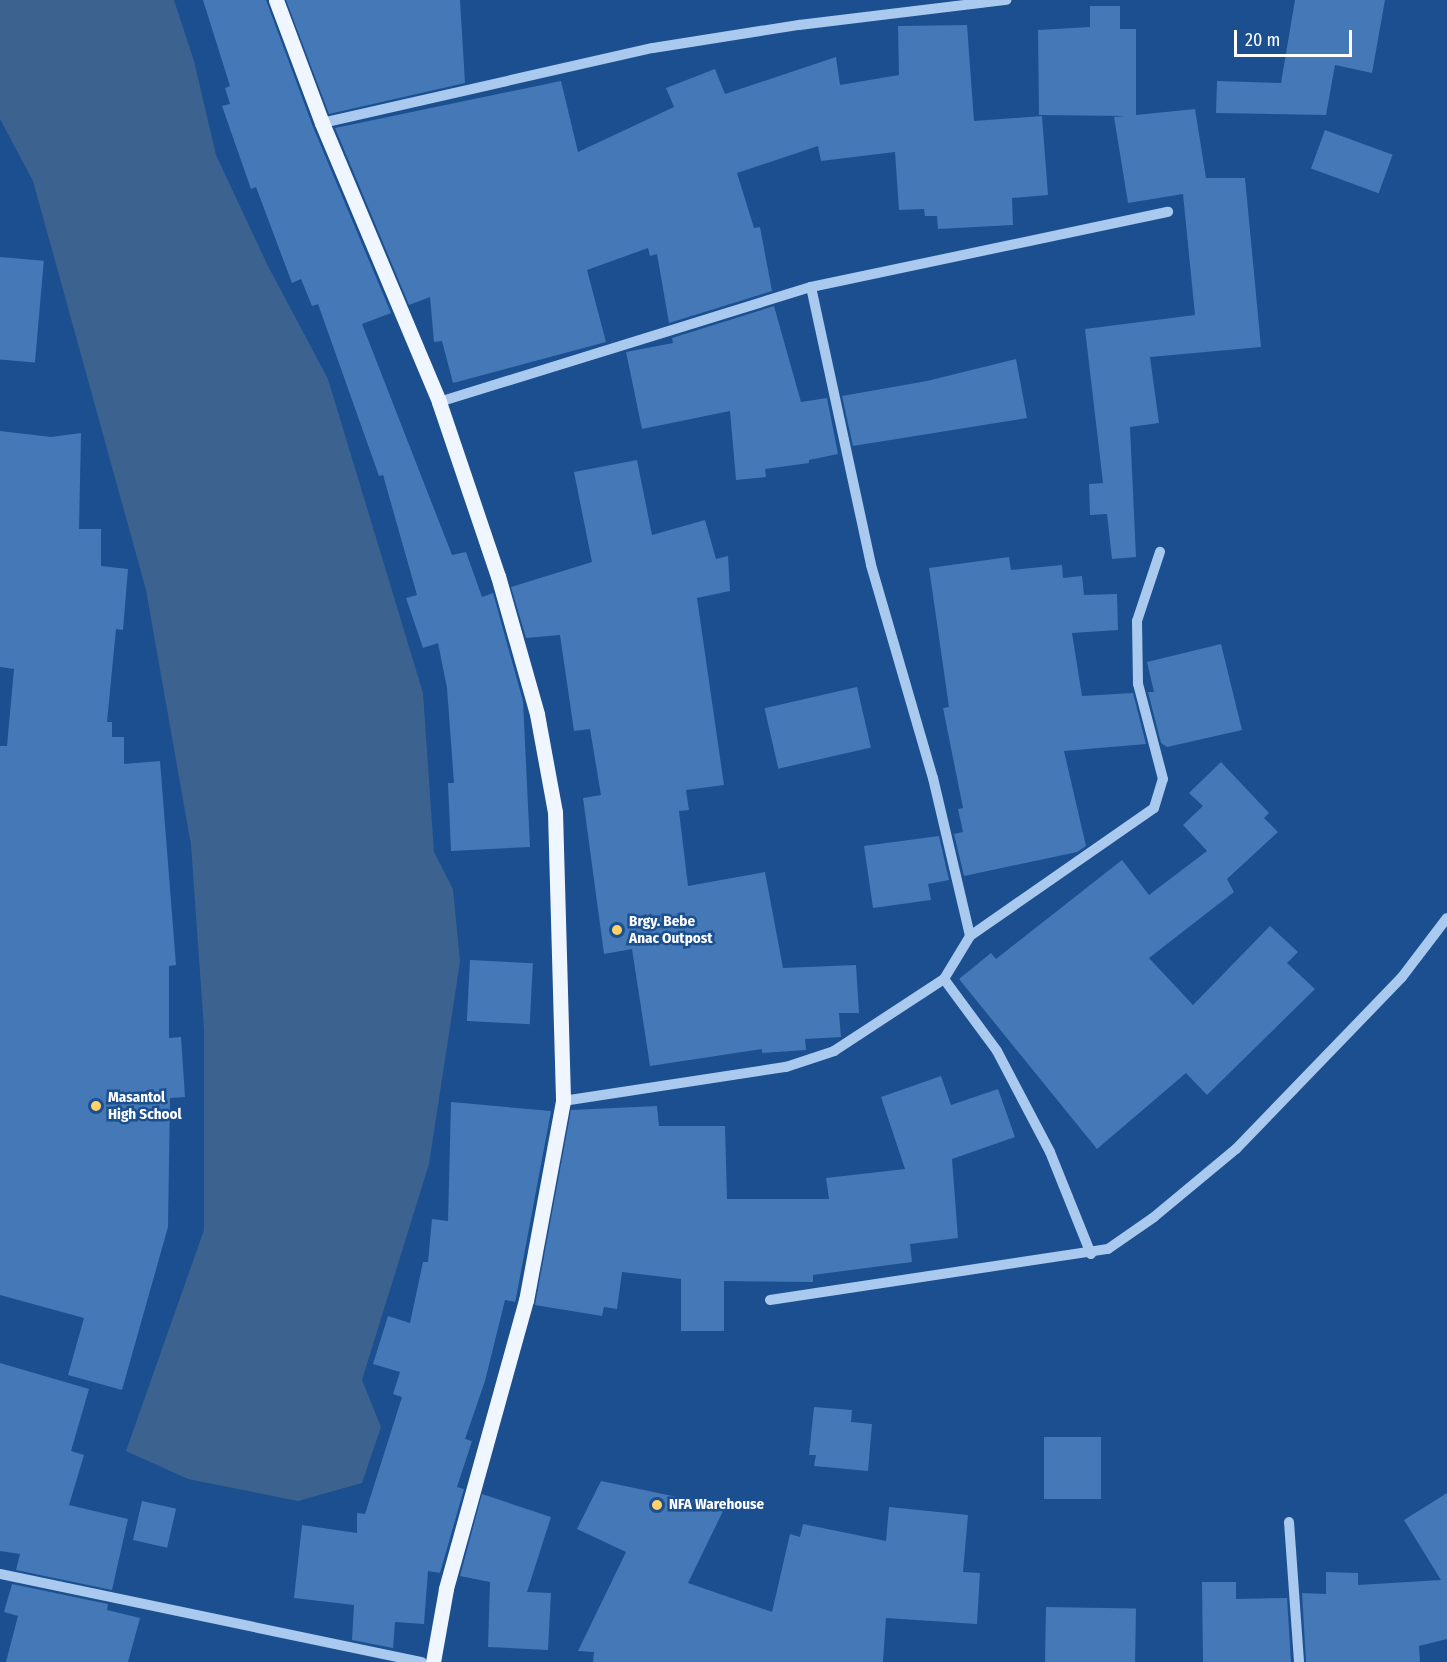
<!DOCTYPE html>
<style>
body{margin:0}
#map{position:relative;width:1447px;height:1662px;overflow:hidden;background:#1b4f8f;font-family:"Fira Sans Condensed",sans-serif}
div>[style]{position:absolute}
.water>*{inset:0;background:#3c6290}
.building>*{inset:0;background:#4478b7;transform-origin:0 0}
.minor>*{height:10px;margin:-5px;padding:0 5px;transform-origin:5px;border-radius:5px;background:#a9c9ee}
.major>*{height:15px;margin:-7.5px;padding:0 7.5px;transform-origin:7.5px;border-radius:7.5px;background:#f0f6ff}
.dots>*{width:16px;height:16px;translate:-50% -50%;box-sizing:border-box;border:3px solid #1b4f8f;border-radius:50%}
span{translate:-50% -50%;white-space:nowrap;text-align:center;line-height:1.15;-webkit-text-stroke:5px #1b4f8f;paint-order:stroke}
.poi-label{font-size:15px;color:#fff;font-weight:700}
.left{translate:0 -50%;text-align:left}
.scale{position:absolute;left:1234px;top:30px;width:118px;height:27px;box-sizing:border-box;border:3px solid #fff;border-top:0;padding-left:8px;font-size:18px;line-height:21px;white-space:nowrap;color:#fff;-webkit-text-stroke:4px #1b4f8f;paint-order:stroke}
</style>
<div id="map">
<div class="water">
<i style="clip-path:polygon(0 0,174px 0,194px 61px,216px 155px,267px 264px,328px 379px,423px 693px,434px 852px,453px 889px,460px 962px,429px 1164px,362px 1380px,381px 1427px,362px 1483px,298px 1501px,188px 1479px,126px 1451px,204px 1230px,204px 1029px,191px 845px,146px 590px,33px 181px,0 119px)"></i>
</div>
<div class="building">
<i style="clip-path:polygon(203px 0,266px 0,313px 127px,391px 313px,362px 324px,452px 555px,466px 552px,482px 597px,493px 593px,523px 701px,530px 847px,451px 851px,448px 783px,454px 783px,447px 688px,438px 643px,423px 648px,406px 598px,417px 595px,383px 475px,379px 476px,318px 304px,312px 306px,301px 279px,292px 283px,256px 187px,251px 189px,222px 106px,230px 104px,225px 88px,230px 86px)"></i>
<i style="clip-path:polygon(286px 0,460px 0,465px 83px,329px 114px)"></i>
<i style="clip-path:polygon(1295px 0,1385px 0,1372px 73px,1335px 65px,1326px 115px,1216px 113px,1217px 81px,1281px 83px)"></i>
<i style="clip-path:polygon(1090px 6px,1120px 6px,1120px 29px,1136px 29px,1136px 115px,1195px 109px,1206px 178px,1245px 178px,1261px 347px,1150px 357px,1159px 423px,1130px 427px,1136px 557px,1112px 559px,1107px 514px,1090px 515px,1089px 484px,1103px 483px,1085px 329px,1195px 315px,1183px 194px,1128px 203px,1114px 117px,1125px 116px,1039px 115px,1038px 30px,1090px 27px)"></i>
<i style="clip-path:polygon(967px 25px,974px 121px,1042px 116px,1048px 195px,1012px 198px,1013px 225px,938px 229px,937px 216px,925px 216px,924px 209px,899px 210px,895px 152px,821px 161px,818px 146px,737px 173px,754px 228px,760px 227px,772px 291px,669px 323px,657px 254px,650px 256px,648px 248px,587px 270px,606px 342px,453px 383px,442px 341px,434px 342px,430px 297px,409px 305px,335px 128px,561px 81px,578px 152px,674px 107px,666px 88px,715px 69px,725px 94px,836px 57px,840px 85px,899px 75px,898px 26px)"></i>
<i style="left:1325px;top:130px;width:72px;height:41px;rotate:20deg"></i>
<i style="left:0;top:257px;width:44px;height:102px;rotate:5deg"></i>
<i style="clip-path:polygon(774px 306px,801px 402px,827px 398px,838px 454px,809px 460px,809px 463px,765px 469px,766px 477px,736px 480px,730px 411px,642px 429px,626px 352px,673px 343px,672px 338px)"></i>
<i style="clip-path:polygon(1016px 359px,1027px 418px,853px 446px,842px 396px,927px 381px)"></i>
<i style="clip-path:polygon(0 431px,51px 437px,81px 433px,79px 529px,101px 529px,101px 566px,128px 569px,123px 630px,116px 629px,107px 722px,112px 722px,112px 737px,124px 737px,124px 764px,160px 761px,176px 965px,169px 966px,169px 1038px,181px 1037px,185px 1097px,170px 1098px,168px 1227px,122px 1390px,68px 1375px,84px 1318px,0 1295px,0 746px,7px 746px,14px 669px,0 667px)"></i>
<i style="clip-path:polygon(637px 460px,652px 535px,705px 520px,716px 559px,728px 556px,730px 591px,697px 598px,724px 785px,686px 790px,689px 810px,679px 811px,688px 886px,765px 872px,783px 968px,856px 965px,859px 1013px,839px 1013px,841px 1037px,805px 1039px,806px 1050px,762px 1053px,762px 1049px,650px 1066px,632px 949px,604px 954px,583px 798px,601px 795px,590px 729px,574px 731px,560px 635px,526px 638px,511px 587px,592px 562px,574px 472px)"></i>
<i style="clip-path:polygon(1009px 557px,1011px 570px,1062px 565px,1063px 578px,1082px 576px,1084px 595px,1117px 594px,1118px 630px,1072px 633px,1082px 696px,1133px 693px,1146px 744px,1064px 751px,1086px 846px,1077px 852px,964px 876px,954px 834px,963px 832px,958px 809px,963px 808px,943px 708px,949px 707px,929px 568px)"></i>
<i style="clip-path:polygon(1221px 644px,1242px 730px,1167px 747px,1161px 743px,1148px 692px,1154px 692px,1147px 662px)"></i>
<i style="left:857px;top:687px;width:62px;height:95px;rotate:77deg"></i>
<i style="clip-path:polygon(1221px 762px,1269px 813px,1264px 818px,1278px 832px,1227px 879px,1234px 892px,1149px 958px,1193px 1005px,1270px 926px,1298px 952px,1287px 963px,1315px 989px,1207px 1095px,1186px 1073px,1097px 1149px,959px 979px,991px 953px,996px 959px,1122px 860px,1149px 895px,1207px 851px,1183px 825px,1203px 806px,1189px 793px)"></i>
<i style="clip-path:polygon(939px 836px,949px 880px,928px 884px,931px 900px,873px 908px,864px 846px)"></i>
<i style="left:470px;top:960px;width:63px;height:61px;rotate:3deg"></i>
<i style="clip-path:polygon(941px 1076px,951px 1105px,998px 1089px,1015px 1137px,952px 1159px,958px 1238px,910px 1244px,912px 1262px,813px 1275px,813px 1282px,724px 1281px,724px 1331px,681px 1331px,681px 1279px,622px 1272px,617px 1309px,604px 1307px,602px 1316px,535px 1305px,571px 1110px,657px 1106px,659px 1126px,725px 1126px,727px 1199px,829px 1199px,826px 1178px,905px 1169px,881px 1097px)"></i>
<i style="clip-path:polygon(451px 1102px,551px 1111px,516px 1298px,515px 1302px,505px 1300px,485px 1381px,465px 1439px,472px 1441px,457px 1487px,464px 1489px,440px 1573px,428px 1571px,424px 1624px,395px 1622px,393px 1648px,352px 1640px,354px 1605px,294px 1598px,302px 1525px,357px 1533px,357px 1513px,365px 1514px,402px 1397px,393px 1394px,400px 1372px,373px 1364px,388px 1316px,410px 1323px,423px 1262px,428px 1262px,432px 1219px,448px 1221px)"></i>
<i style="clip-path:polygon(0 1363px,89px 1389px,71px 1451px,84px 1455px,69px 1505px,128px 1519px,112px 1590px,16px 1570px,20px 1554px,0 1551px)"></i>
<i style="clip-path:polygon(814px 1407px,852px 1410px,851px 1422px,872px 1424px,868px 1471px,814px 1466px,816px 1455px,809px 1455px)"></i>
<i style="left:1101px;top:1437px;width:62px;height:57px;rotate:90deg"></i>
<i style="clip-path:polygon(601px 1481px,725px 1507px,688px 1583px,772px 1612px,790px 1534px,800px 1537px,803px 1524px,886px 1541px,889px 1507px,968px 1515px,963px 1572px,980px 1573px,977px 1624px,886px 1618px,883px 1662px,593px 1662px,594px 1652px,578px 1651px,626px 1552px,577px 1529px)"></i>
<i style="clip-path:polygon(1447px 1493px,1447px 1639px,1419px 1646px,1420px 1662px,1306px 1662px,1302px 1593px,1326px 1594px,1326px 1572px,1358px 1573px,1358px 1585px,1441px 1580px,1404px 1520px)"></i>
<i style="clip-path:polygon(482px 1494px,551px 1517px,527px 1592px,551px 1593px,548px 1650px,488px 1647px,490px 1582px,460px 1576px)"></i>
<i style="left:142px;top:1501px;width:35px;height:40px;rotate:13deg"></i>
<i style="clip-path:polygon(1202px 1582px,1236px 1582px,1236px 1599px,1287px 1598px,1291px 1662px,1203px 1662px)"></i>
<i style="clip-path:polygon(12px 1584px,108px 1604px,107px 1610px,140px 1618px,128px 1662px,6px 1662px,18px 1616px,4px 1612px)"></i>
<i style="left:1046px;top:1607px;width:90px;height:55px;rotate:1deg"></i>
</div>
<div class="minor">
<i style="left:322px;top:123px;width:339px;rotate:-12.8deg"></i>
<i style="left:653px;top:48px;width:148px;rotate:-9deg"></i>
<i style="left:799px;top:25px;width:209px;rotate:-6.9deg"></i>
<i style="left:811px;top:287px;width:284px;rotate:77.8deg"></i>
<i style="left:871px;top:565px;width:222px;rotate:73.8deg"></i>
<i style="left:933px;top:778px;width:162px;rotate:76.8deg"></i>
<i style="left:439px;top:402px;width:389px;rotate:-17.2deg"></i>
<i style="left:811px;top:287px;width:365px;rotate:-11.9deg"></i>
<i style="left:944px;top:979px;width:89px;rotate:53.6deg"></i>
<i style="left:997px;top:1051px;width:114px;rotate:62.3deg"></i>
<i style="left:1050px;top:1152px;width:110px;rotate:68.1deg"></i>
<i style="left:563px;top:1101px;width:226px;rotate:-8.7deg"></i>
<i style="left:786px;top:1067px;width:51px;rotate:-18.4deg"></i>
<i style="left:834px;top:1051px;width:131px;rotate:-33.2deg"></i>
<i style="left:944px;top:979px;width:50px;rotate:-58.8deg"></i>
<i style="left:970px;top:936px;width:224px;rotate:-34.8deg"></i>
<i style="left:1154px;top:808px;width:30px;rotate:-73deg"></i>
<i style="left:1163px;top:779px;width:98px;rotate:-104.7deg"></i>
<i style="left:1138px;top:684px;width:63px;rotate:-90.9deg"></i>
<i style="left:1137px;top:621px;width:73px;rotate:-71.6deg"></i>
<i style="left:770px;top:1300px;width:342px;rotate:-8.6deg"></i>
<i style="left:1108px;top:1249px;width:56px;rotate:-34.8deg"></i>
<i style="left:1154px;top:1217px;width:107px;rotate:-39.7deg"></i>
<i style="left:1236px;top:1149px;width:239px;rotate:-46deg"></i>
<i style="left:1402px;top:977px;width:74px;rotate:-52.7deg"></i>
<i style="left:1289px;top:1522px;width:140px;rotate:85.9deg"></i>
<i style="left:0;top:1574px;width:431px;rotate:11.8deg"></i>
</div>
<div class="major">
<i style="left:276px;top:0;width:131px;rotate:69.5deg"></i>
<i style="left:322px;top:123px;width:303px;rotate:67.2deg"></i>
<i style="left:439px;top:402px;width:184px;rotate:71.3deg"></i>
<i style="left:498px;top:576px;width:143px;rotate:74.2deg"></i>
<i style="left:537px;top:714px;width:100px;rotate:79.6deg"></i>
<i style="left:555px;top:812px;width:289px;rotate:88.4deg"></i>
<i style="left:563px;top:1101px;width:202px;rotate:100.5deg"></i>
<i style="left:526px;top:1300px;width:300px;rotate:105.5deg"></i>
<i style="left:446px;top:1589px;width:74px;rotate:100.1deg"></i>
</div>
<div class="dots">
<i style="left:617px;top:930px;background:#ffd166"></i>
<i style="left:96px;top:1106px;background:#ffd166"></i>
<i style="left:657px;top:1505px;background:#ffd166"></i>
</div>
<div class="poi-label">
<span class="left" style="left:629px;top:930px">Brgy. Bebe<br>Anac Outpost</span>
<span class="left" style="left:108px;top:1106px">Masantol<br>High School</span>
<span class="left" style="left:669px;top:1505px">NFA Warehouse</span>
</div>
<div class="scale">20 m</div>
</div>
